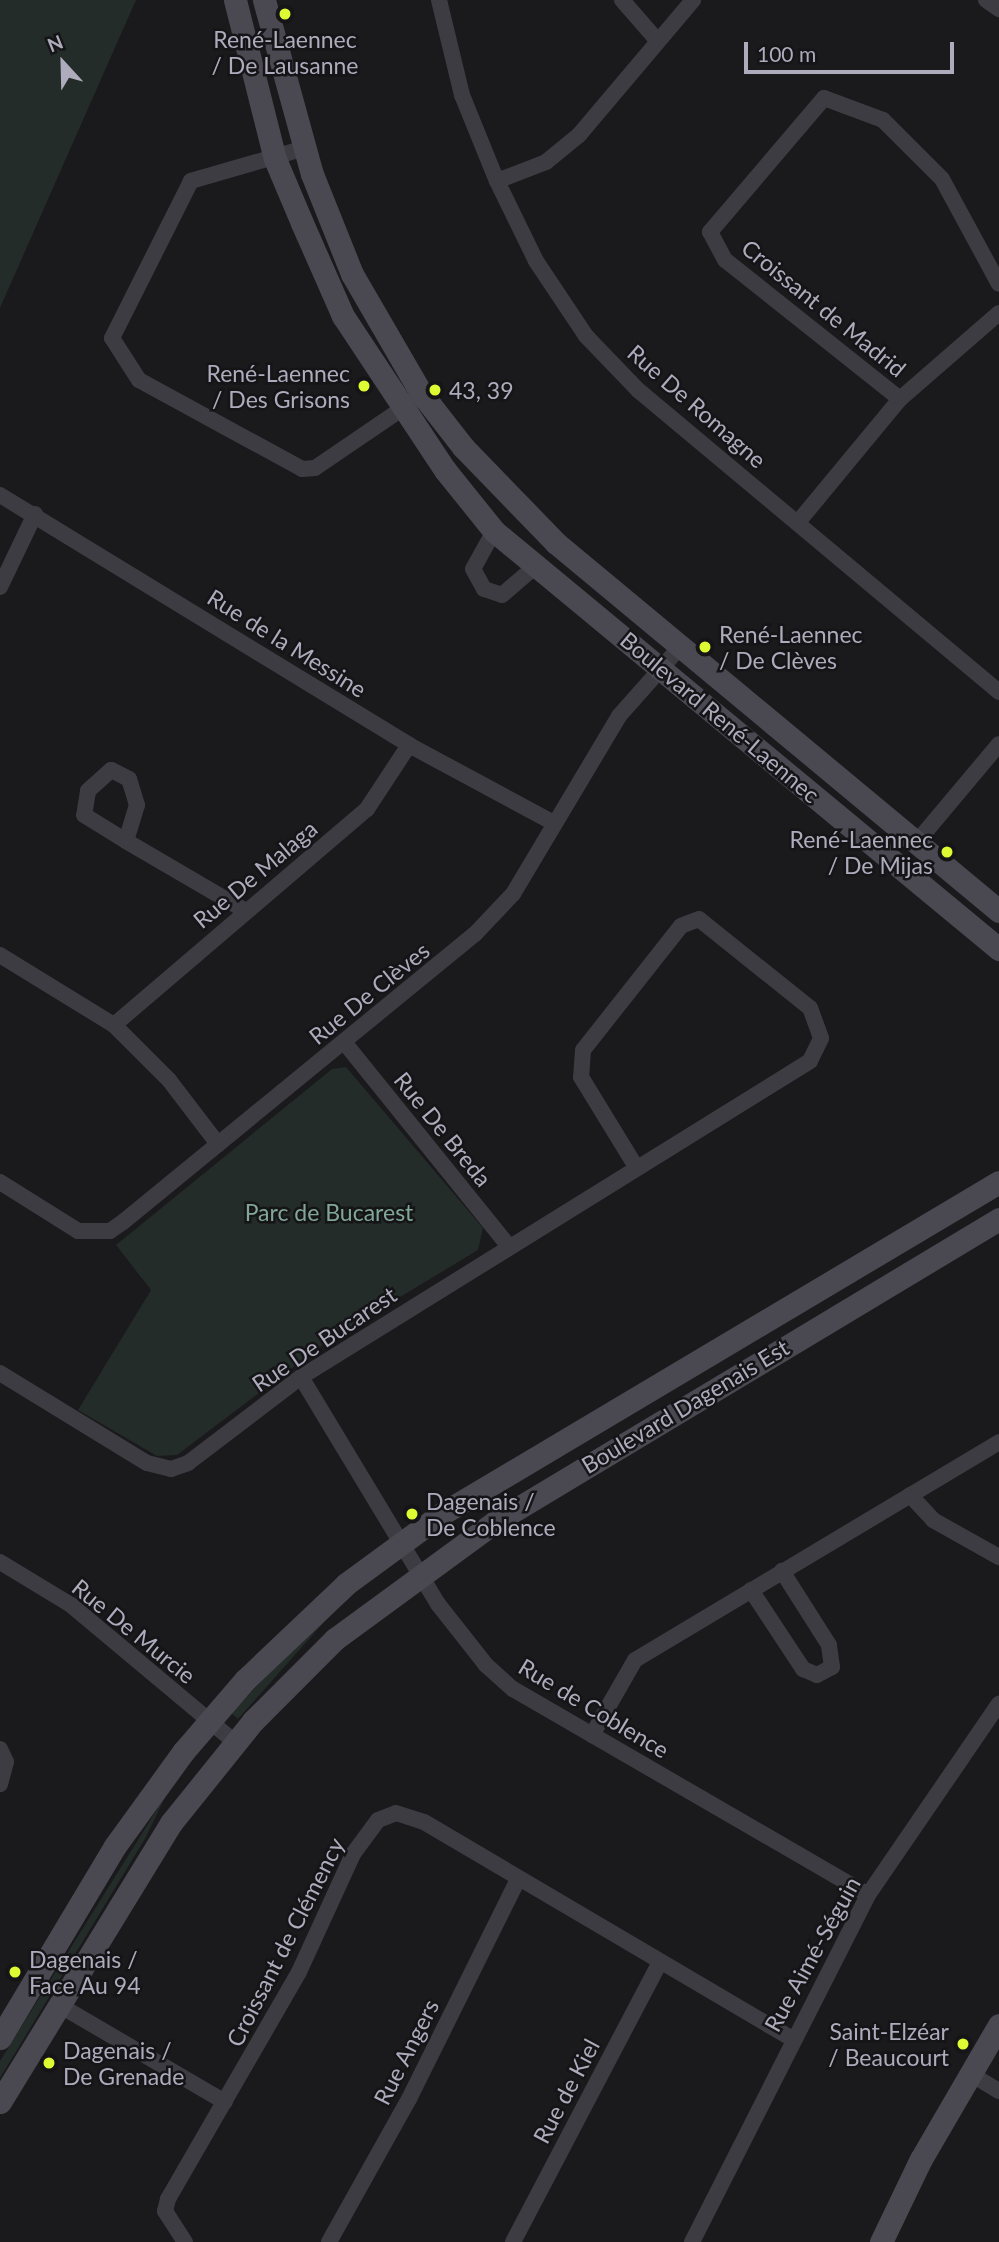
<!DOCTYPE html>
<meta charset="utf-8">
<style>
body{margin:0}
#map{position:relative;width:999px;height:2242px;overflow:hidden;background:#1a191b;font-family:Lato,sans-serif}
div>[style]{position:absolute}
.green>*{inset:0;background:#232c29}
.street>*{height:16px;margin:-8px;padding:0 8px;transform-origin:8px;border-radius:8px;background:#3e3c43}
.secondary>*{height:23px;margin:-11.5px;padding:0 11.5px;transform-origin:11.5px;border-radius:11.5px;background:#4a4851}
.dots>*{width:19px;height:19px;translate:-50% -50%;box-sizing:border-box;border:4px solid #151417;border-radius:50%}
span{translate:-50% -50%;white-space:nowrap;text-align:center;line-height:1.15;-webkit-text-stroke:5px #151417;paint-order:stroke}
.poi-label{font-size:23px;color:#aeabbc}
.right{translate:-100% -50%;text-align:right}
.left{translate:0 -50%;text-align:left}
.street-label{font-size:23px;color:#aeabbc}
.park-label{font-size:23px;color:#81a796}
.north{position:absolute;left:28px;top:28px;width:70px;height:70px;-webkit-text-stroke:5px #151417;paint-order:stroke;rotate:338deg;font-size:19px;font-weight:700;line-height:28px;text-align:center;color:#aeabbc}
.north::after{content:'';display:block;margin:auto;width:24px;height:32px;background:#aeabbc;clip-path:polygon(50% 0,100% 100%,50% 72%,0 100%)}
.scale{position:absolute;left:744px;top:42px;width:210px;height:32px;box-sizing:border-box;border:4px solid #aeabbc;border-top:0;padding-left:9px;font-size:21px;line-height:24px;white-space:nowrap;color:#aeabbc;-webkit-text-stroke:5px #151417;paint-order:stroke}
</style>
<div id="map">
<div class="green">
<i style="clip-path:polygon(0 0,136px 0,0 308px)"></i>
<i style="clip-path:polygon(346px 1067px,483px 1228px,478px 1250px,329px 1340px,177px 1455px,157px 1456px,78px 1410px,151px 1290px,116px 1245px,332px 1069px)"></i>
<i style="clip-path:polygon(334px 1611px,238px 1719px,231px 1713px,275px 1667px)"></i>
<i style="clip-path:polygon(166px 1795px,146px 1837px,0 2078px,0 2061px)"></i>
</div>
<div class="street">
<i style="left:439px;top:0;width:98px;rotate:76.4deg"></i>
<i style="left:462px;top:95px;width:93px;rotate:67.9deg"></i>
<i style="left:497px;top:181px;width:89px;rotate:64deg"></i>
<i style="left:536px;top:261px;width:90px;rotate:56.3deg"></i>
<i style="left:586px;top:336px;width:75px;rotate:46.1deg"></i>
<i style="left:638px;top:390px;width:471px;rotate:39.9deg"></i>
<i style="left:622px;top:0;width:52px;rotate:48.9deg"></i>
<i style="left:986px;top:0;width:16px;rotate:35deg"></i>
<i style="left:305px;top:148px;width:119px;rotate:163.9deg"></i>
<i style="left:191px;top:181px;width:176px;rotate:116.7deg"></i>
<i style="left:112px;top:338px;width:50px;rotate:57.3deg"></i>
<i style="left:139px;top:380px;width:186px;rotate:28.6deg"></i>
<i style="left:302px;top:469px;width:13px;rotate:-4deg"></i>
<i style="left:315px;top:468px;width:117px;rotate:-34.2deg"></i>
<i style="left:497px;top:181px;width:53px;rotate:-21.2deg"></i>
<i style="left:546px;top:162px;width:43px;rotate:-39.3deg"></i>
<i style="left:579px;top:135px;width:177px;rotate:-49.8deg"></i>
<i style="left:900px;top:399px;width:223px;rotate:-141.5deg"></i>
<i style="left:725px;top:260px;width:32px;rotate:-118deg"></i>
<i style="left:710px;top:232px;width:176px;rotate:-49.6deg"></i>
<i style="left:824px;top:98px;width:63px;rotate:20.4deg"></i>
<i style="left:883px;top:120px;width:83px;rotate:45deg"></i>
<i style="left:942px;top:179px;width:119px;rotate:61.5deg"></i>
<i style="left:0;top:495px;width:479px;rotate:31.4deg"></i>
<i style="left:409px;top:745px;width:165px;rotate:28.3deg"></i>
<i style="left:799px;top:521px;width:158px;rotate:-50.4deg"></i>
<i style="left:900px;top:399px;width:131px;rotate:-41deg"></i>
<i style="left:494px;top:531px;width:43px;rotate:118.9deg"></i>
<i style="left:473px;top:569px;width:23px;rotate:61deg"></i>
<i style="left:484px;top:589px;width:19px;rotate:18deg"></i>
<i style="left:502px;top:595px;width:48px;rotate:-40.7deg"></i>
<i style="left:0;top:587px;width:81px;rotate:-64.4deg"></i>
<i style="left:126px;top:841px;width:38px;rotate:-73deg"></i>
<i style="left:137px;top:805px;width:27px;rotate:-107deg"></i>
<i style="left:129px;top:779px;width:20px;rotate:-153deg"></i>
<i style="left:111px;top:770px;width:31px;rotate:138deg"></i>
<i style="left:88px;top:791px;width:24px;rotate:99deg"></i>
<i style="left:84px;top:815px;width:49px;rotate:31.8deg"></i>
<i style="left:126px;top:841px;width:139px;rotate:30.3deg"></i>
<i style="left:916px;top:843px;width:129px;rotate:-50deg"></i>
<i style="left:0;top:955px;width:134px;rotate:31.6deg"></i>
<i style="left:114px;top:1025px;width:78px;rotate:45deg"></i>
<i style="left:169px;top:1080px;width:81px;rotate:52.6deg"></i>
<i style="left:114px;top:1025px;width:333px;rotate:-40.5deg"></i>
<i style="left:367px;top:809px;width:77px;rotate:-56.7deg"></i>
<i style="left:344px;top:1042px;width:261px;rotate:51.1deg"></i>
<i style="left:0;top:1182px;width:92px;rotate:32.1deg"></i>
<i style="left:78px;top:1231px;width:32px"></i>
<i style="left:110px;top:1231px;width:16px;rotate:-35deg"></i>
<i style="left:123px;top:1222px;width:455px;rotate:-39.3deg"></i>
<i style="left:475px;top:934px;width:55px;rotate:-46.5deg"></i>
<i style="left:513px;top:894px;width:207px;rotate:-59.2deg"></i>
<i style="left:619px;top:716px;width:94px;rotate:-48.5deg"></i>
<i style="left:0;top:1373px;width:172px;rotate:31.5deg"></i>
<i style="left:147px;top:1463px;width:25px;rotate:14deg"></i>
<i style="left:171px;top:1469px;width:18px;rotate:-19deg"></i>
<i style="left:188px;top:1463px;width:142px;rotate:-37.3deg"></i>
<i style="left:301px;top:1377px;width:599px;rotate:-31.83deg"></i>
<i style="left:810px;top:1061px;width:25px;rotate:-64deg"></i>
<i style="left:821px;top:1038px;width:32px;rotate:-110deg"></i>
<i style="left:810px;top:1008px;width:142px;rotate:-141.3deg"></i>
<i style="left:699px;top:919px;width:19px;rotate:159deg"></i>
<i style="left:681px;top:926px;width:158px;rotate:128.3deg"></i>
<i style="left:583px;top:1050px;width:27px;rotate:94deg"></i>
<i style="left:581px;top:1077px;width:103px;rotate:58.5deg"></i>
<i style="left:301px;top:1377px;width:265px;rotate:58.9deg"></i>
<i style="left:438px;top:1604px;width:78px;rotate:51.8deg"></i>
<i style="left:486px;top:1665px;width:36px;rotate:42deg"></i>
<i style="left:513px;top:1689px;width:410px;rotate:30.1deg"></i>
<i style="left:910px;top:1495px;width:34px;rotate:47deg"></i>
<i style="left:933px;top:1520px;width:76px;rotate:29.3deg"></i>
<i style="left:0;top:1562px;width:83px;rotate:31.2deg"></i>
<i style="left:71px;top:1605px;width:214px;rotate:39.9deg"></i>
<i style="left:751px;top:1590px;width:95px;rotate:56.6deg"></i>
<i style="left:803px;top:1669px;width:15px;rotate:23deg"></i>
<i style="left:817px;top:1675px;width:17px;rotate:-28deg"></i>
<i style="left:832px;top:1667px;width:22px;rotate:-98deg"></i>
<i style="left:829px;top:1645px;width:88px;rotate:-122.4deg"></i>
<i style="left:592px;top:1735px;width:86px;rotate:-60.2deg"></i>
<i style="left:635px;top:1660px;width:424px;rotate:-30.9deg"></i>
<i style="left:0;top:1749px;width:14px;rotate:65deg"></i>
<i style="left:6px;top:1762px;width:23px;rotate:105deg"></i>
<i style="left:59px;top:2005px;width:192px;rotate:30.3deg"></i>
<i style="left:969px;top:2073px;width:35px;rotate:31deg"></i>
<i style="left:185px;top:2242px;width:37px;rotate:-123deg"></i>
<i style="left:165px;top:2211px;width:12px;rotate:-76deg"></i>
<i style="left:168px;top:2199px;width:262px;rotate:-60deg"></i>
<i style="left:299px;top:1972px;width:130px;rotate:-65.4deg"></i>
<i style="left:353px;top:1854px;width:42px;rotate:-53.7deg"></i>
<i style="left:378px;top:1820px;width:19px;rotate:-21deg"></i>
<i style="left:396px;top:1813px;width:29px;rotate:18deg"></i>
<i style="left:424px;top:1822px;width:425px;rotate:30.5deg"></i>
<i style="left:329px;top:2242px;width:164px;rotate:-60.8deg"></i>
<i style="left:409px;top:2099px;width:246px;rotate:-63.6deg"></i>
<i style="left:513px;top:2242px;width:316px;rotate:-62.3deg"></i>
<i style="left:692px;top:2242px;width:389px;rotate:-63.1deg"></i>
<i style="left:868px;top:1895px;width:232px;rotate:-55.6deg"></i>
</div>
<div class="secondary">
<i style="left:235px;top:0;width:164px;rotate:75.9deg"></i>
<i style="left:275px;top:159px;width:69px;rotate:67.1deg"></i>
<i style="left:302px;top:223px;width:102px;rotate:66.2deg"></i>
<i style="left:343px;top:316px;width:185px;rotate:56.5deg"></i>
<i style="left:445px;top:470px;width:78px;rotate:51.2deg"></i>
<i style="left:494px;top:531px;width:656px;rotate:39.62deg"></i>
<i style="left:264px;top:0;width:180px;rotate:74.6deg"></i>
<i style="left:312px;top:174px;width:108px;rotate:68.2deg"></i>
<i style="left:352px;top:274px;width:138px;rotate:59.9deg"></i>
<i style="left:421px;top:393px;width:68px;rotate:52.1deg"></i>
<i style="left:463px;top:447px;width:134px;rotate:45.9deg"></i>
<i style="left:556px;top:543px;width:576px;rotate:39.72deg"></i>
<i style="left:0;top:2038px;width:224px;rotate:-59.1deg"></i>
<i style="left:115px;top:1846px;width:116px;rotate:-54.1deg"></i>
<i style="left:183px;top:1752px;width:95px;rotate:-49.3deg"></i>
<i style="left:245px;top:1680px;width:139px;rotate:-43.5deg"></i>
<i style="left:346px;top:1584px;width:120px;rotate:-36.2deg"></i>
<i style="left:443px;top:1513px;width:647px;rotate:-30.77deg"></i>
<i style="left:0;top:2102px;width:327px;rotate:-58.5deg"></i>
<i style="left:171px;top:1823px;width:131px;rotate:-51.2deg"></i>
<i style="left:253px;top:1721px;width:116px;rotate:-45deg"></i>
<i style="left:335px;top:1639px;width:198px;rotate:-36.2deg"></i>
<i style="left:495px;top:1522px;width:588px;rotate:-31.01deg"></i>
<i style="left:881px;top:2242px;width:92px;rotate:-64.3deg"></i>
<i style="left:921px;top:2159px;width:155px;rotate:-59.8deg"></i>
</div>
<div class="dots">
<i style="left:285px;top:14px;background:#ddfa32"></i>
<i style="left:364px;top:386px;background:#ddfa32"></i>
<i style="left:435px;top:390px;background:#ddfa32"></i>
<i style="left:705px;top:647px;background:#ddfa32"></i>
<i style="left:947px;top:852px;background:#ddfa32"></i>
<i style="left:412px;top:1514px;background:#ddfa32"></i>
<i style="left:15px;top:1972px;background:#ddfa32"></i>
<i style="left:963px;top:2044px;background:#ddfa32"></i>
<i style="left:49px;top:2063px;background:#ddfa32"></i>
</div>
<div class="poi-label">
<span style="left:285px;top:52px">René-Laennec<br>/ De Lausanne</span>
<span class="right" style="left:350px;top:386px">René-Laennec<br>/ Des Grisons</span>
<span class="left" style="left:449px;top:390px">43, 39</span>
<span class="left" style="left:719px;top:647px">René-Laennec<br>/ De Clèves</span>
<span class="right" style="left:933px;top:852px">René-Laennec<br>/ De Mijas</span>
<span class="left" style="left:426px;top:1514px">Dagenais /<br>De Coblence</span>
<span class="left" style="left:29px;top:1972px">Dagenais /<br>Face Au 94</span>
<span class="right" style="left:949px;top:2044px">Saint-Elzéar<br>/ Beaucourt</span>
<span class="left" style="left:63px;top:2063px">Dagenais /<br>De Grenade</span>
</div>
<div class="street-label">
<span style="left:824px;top:308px;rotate:39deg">Croissant de Madrid</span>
<span style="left:697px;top:406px;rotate:41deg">Rue De Romagne</span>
<span style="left:287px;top:643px;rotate:32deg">Rue de la Messine</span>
<span style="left:720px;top:717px;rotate:40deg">Boulevard René-Laennec</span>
<span style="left:255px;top:874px;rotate:-40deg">Rue De Malaga</span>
<span style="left:369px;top:993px;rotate:-39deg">Rue De Clèves</span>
<span style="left:443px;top:1129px;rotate:51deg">Rue De Breda</span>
<span style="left:324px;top:1339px;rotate:-34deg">Rue De Bucarest</span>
<span style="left:685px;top:1406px;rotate:-31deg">Boulevard Dagenais Est</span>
<span style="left:134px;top:1631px;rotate:39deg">Rue De Murcie</span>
<span style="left:594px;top:1708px;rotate:31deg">Rue de Coblence</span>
<span style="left:285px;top:1942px;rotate:-63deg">Croissant de Clémency</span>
<span style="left:812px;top:1954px;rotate:-61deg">Rue Aimé-Séguin</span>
<span style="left:406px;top:2052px;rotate:-63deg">Rue Angers</span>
<span style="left:566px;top:2091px;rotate:-62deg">Rue de Kiel</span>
</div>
<div class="park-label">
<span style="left:329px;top:1212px">Parc de Bucarest</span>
</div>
<div class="north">N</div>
<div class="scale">100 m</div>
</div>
